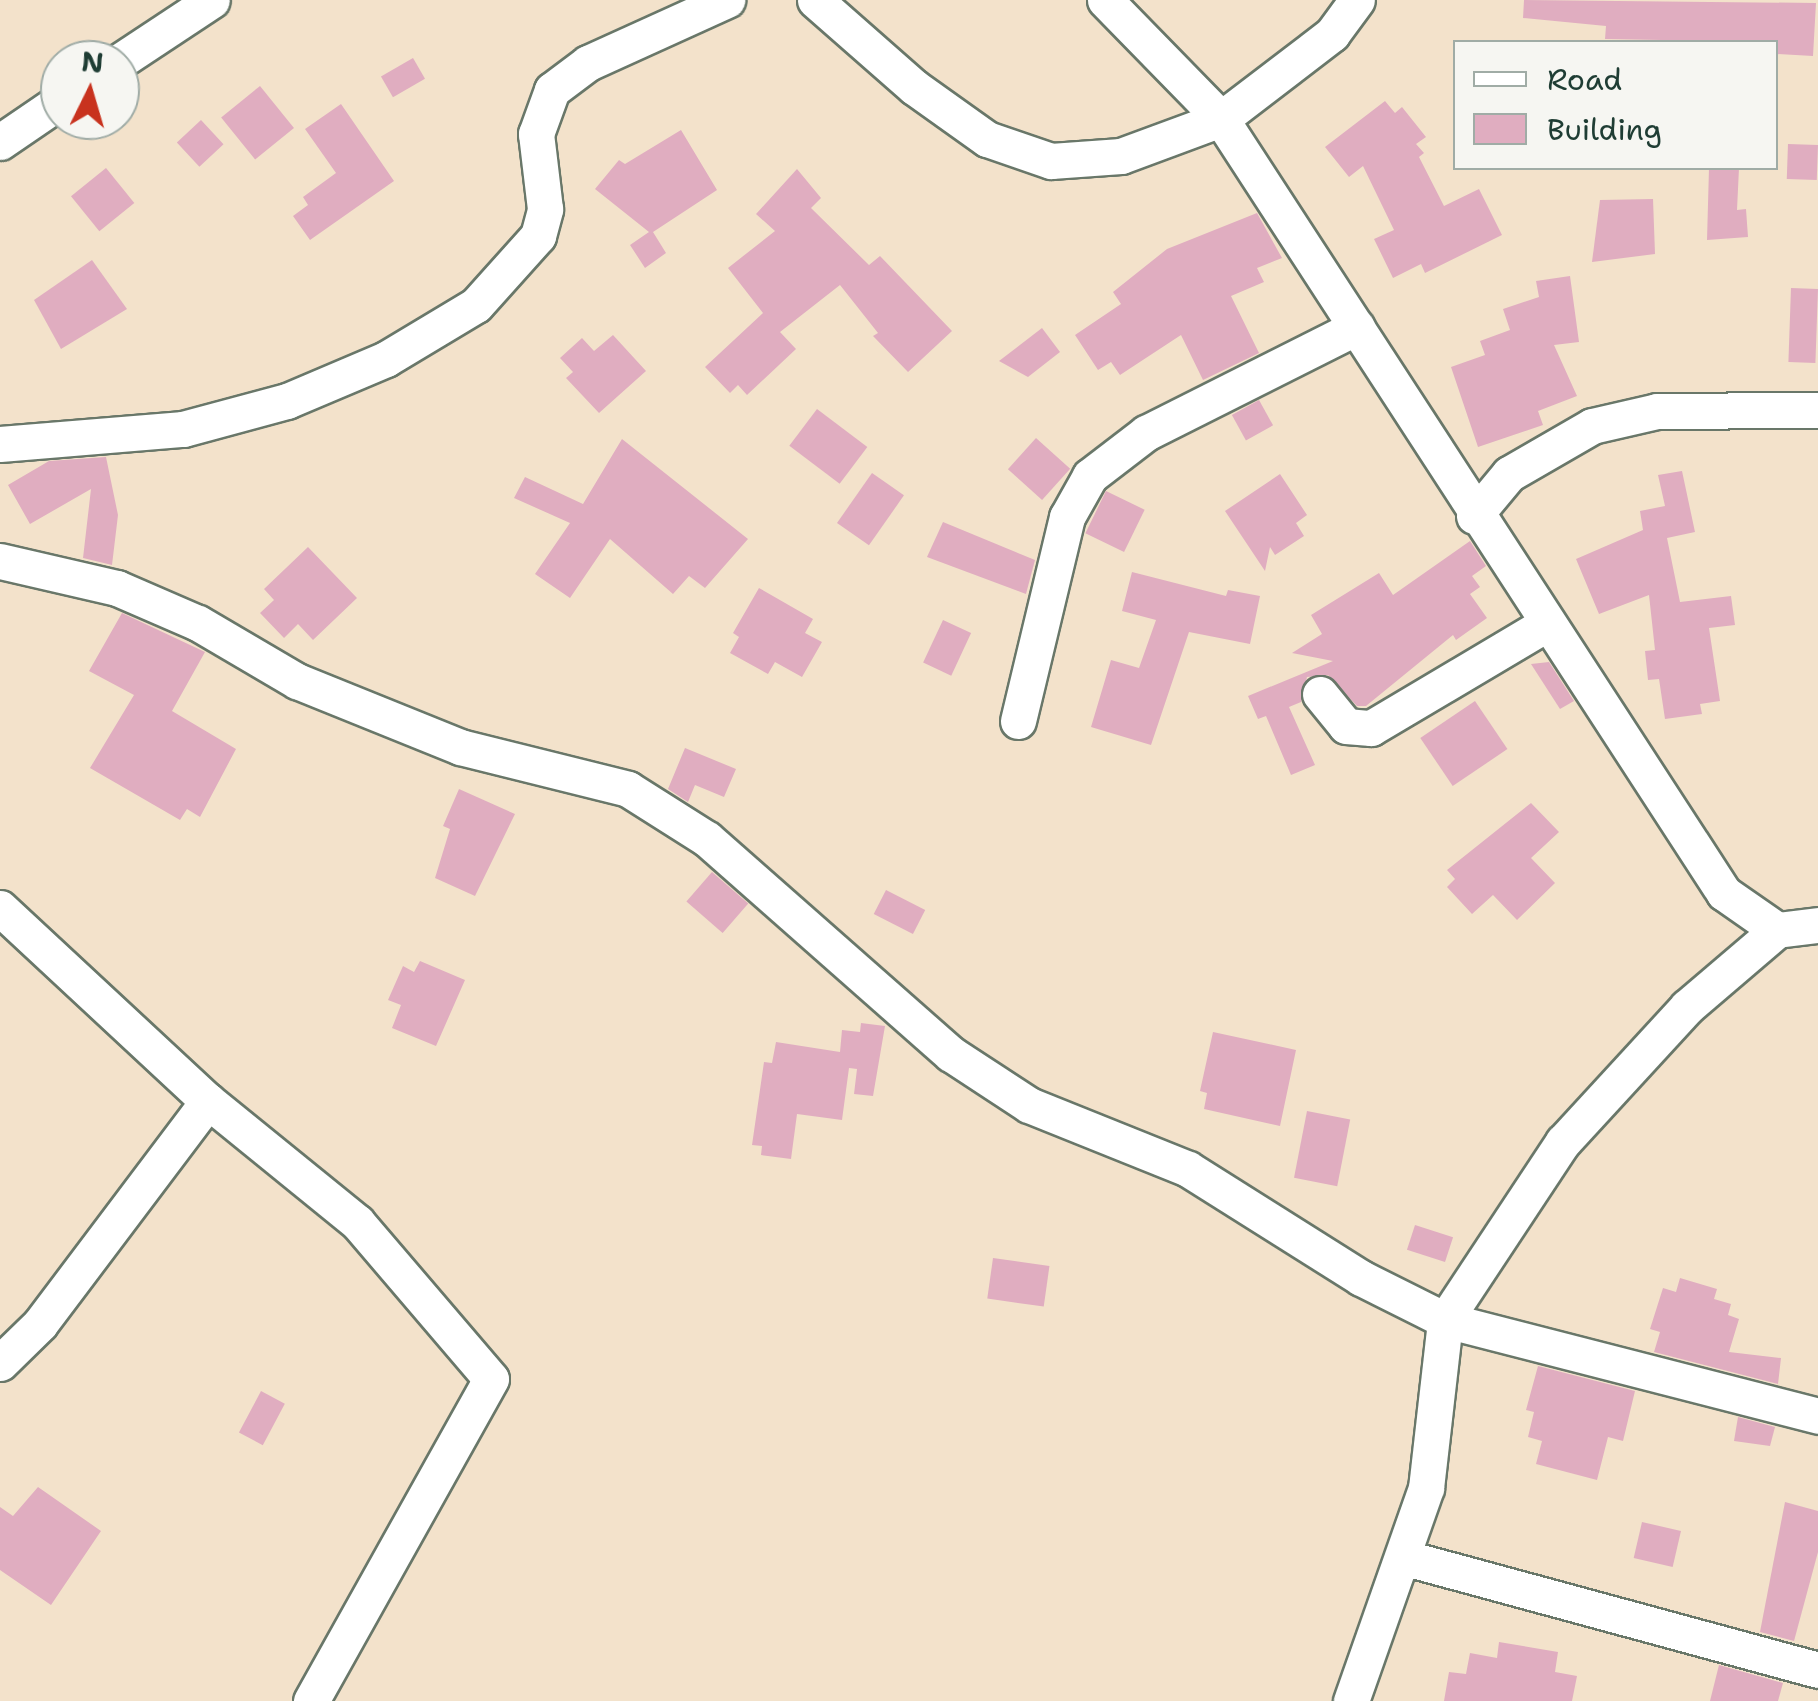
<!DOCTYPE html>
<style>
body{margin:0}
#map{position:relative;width:1818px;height:1701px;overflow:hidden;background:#f3e2cb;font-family:"Shantell Sans",sans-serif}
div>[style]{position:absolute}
.building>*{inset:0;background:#e0adc0;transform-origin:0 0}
.roads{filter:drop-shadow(2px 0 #697769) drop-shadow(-2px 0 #697769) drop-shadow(0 2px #697769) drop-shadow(0 -2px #697769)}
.street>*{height:35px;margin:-17.5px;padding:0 17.5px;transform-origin:17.5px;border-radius:17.5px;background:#fff}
span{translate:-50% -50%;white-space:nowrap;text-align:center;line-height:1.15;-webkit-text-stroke:9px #f6f6f2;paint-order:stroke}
.legend{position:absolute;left:1453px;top:40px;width:325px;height:130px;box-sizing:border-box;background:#f6f6f2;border:2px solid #a0aca6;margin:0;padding:12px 18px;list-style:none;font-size:30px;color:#1f3d34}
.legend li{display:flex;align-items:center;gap:20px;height:50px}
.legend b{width:50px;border:2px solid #a0aca6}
.north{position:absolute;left:40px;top:40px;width:100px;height:100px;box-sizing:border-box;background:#f6f6f2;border:2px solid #a0aca6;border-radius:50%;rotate:5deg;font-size:28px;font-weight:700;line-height:40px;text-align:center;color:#1f3d34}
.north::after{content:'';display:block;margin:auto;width:35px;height:45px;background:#c8321e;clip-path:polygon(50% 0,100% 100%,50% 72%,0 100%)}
</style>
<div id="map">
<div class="building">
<i style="clip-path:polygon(1524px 0,1816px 3px,1813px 56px,1776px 54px,1776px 42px,1605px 39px,1606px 26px,1523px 18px)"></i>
<i style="left:413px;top:58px;width:24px;height:37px;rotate:60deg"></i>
<i style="left:260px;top:86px;width:54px;height:50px;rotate:51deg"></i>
<i style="clip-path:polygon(1385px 101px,1395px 113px,1402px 107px,1426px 137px,1416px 144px,1424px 153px,1419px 157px,1444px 206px,1479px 189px,1502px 235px,1425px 273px,1421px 264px,1393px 278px,1374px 239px,1394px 230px,1363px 166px,1349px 177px,1325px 147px)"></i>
<i style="clip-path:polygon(341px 104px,394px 181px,310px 240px,293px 216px,308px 205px,303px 197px,336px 173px,305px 129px)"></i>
<i style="left:201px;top:120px;width:33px;height:33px;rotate:47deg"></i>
<i style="clip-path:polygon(681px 130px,717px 190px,653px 232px,666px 253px,645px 268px,630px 245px,649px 232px,595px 189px,619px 160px,625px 164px)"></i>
<i style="left:1788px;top:144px;width:30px;height:35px;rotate:2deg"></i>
<i style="left:106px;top:168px;width:45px;height:45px;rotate:51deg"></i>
<i style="clip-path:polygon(1709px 168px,1739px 168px,1737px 210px,1746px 209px,1748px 237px,1707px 240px)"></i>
<i style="clip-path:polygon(797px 169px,821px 198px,811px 208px,869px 265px,880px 256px,952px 331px,908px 372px,873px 336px,878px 333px,840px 285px,780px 332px,796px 349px,747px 395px,738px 385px,730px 393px,705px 367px,763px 313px,728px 268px,775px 231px,756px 214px)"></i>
<i style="clip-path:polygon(1653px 199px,1655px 254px,1592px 262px,1600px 200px)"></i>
<i style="clip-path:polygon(1257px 213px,1282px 258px,1257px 268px,1264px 282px,1231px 296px,1259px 353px,1203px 380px,1181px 335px,1120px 375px,1111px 362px,1098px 370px,1075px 335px,1121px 304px,1113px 292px,1167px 249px)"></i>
<i style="clip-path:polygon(92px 260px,127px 309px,61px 349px,34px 300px)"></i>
<i style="clip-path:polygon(1570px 276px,1579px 342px,1554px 345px,1577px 396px,1538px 411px,1543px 425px,1478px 447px,1451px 367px,1485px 355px,1480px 341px,1510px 330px,1503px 309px,1539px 297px,1536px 281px)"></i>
<i style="left:1791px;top:288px;width:27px;height:74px;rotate:2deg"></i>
<i style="clip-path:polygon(1042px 328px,1060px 352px,1028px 377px,999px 361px)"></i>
<i style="clip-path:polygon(613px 335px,646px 371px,599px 413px,566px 378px,573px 372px,560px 358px,582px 338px,594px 351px)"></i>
<i style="left:1259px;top:400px;width:29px;height:31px;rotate:61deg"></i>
<i style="left:817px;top:409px;width:63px;height:46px;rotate:37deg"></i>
<i style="left:1036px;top:438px;width:46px;height:42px;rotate:42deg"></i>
<i style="clip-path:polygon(622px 439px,748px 539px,705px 588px,689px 576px,673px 594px,610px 539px,570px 598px,535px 574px,570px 523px,514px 498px,525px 477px,583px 504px)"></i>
<i style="clip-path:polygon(106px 457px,118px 515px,112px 565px,83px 558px,91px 489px,30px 524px,8px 485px,49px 461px)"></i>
<i style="clip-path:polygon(1682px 471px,1695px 532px,1667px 538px,1680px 602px,1731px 596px,1735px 625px,1709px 628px,1720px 701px,1700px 704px,1702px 714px,1665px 719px,1659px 679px,1648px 680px,1645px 651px,1655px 650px,1649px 595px,1599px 614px,1576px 559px,1643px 530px,1640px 511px,1665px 506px,1658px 475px)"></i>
<i style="left:872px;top:473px;width:39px;height:61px;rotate:35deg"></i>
<i style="clip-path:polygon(1280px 474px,1307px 515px,1296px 523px,1304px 536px,1275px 555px,1270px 547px,1265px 571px,1225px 511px)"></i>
<i style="left:1106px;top:491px;width:43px;height:47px;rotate:26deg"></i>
<i style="clip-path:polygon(943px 522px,1035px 560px,1026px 594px,927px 557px)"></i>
<i style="clip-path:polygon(1470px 541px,1486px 566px,1472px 576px,1480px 587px,1470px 594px,1487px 618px,1456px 640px,1453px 635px,1366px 706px,1357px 706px,1328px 675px,1307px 677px,1301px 702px,1289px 707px,1315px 765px,1291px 775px,1266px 716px,1258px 719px,1248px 696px,1333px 661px,1292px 653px,1322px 634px,1311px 615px,1379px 573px,1393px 595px)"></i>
<i style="clip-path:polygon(308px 547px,357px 598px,313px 640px,298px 624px,284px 638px,260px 613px,274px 600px,264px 589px)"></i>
<i style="clip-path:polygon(1132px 572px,1226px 596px,1228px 590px,1260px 596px,1250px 644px,1189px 632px,1151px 745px,1091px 727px,1111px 660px,1139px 668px,1156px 620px,1122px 611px)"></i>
<i style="clip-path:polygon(759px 588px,813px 619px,805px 633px,822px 642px,802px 677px,775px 662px,768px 674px,730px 653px,739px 637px,733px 633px)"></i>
<i style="clip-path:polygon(122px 613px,205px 652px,172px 711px,236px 749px,200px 817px,187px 809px,180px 820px,90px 768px,134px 695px,89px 671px)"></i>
<i style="left:943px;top:620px;width:31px;height:47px;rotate:25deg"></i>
<i style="clip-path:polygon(1549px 662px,1574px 701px,1560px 709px,1531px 664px)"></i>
<i style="left:1475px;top:701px;width:58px;height:66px;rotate:56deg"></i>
<i style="clip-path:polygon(685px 748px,736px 769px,724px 797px,695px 785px,688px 802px,668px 789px)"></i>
<i style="clip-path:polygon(459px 789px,515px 814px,475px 896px,435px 878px,450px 829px,443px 826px)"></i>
<i style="clip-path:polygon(1531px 803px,1559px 832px,1531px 858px,1555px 883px,1517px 920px,1493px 895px,1472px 914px,1447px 887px,1455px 879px,1447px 870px)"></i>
<i style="left:712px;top:872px;width:48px;height:39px;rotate:41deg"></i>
<i style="left:886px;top:890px;width:44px;height:27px;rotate:27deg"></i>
<i style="clip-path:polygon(420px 961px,465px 980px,436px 1046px,392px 1028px,401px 1005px,388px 1000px,403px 966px,414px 972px)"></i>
<i style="clip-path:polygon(861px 1023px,885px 1026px,873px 1096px,854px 1094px,857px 1069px,849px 1068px,842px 1120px,797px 1114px,791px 1159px,761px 1155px,762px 1146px,752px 1145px,764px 1062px,772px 1063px,776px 1042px,840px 1052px,842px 1030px,860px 1032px)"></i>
<i style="clip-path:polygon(1213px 1032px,1296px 1050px,1280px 1126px,1204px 1109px,1207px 1093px,1200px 1091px)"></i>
<i style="left:1307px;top:1111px;width:44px;height:68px;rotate:11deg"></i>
<i style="left:1415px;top:1225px;width:40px;height:26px;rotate:18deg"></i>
<i style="left:993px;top:1258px;width:57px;height:41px;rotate:8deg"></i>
<i style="clip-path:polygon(1680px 1278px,1717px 1289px,1714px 1299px,1731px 1304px,1728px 1315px,1739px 1319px,1729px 1352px,1781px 1358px,1778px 1384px,1654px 1352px,1660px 1332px,1650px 1329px,1663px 1288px,1676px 1292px)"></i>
<i style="clip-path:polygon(1538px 1366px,1635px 1391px,1623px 1441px,1608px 1437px,1597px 1480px,1536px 1464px,1542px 1441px,1528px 1437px,1534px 1412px,1526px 1410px)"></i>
<i style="left:261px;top:1391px;width:27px;height:47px;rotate:28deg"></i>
<i style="clip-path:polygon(1738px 1417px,1775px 1427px,1770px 1446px,1734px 1441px)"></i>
<i style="clip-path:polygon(38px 1487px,101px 1531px,51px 1605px,0 1570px,0 1507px,13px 1516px)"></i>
<i style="clip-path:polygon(1785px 1502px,1818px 1511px,1818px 1552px,1794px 1641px,1760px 1632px)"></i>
<i style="left:1642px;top:1522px;width:40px;height:37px;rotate:13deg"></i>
<i style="clip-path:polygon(1499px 1642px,1558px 1652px,1555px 1672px,1577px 1676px,1572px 1701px,1444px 1701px,1449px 1672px,1466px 1674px,1470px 1653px,1497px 1658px)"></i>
<i style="clip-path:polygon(1719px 1665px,1783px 1683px,1778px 1701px,1710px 1701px)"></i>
</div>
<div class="roads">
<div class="street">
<i style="left:815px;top:0;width:132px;rotate:41.3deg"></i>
<i style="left:914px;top:87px;width:90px;rotate:35.5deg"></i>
<i style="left:987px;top:139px;width:68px;rotate:19deg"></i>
<i style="left:1051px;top:161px;width:70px;rotate:-4.1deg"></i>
<i style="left:1121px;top:156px;width:107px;rotate:-20.3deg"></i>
<i style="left:1221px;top:119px;width:140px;rotate:-37.4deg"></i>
<i style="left:1332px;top:34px;width:42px;rotate:-53.7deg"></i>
<i style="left:1105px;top:0;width:166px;rotate:45.7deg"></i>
<i style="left:1221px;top:119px;width:923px;rotate:56.98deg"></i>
<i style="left:1724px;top:893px;width:65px;rotate:34.9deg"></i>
<i style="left:1777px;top:930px;width:41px;rotate:-7deg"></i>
<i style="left:120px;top:61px;width:110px;rotate:-33.5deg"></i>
<i style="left:0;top:142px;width:73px;rotate:-34.3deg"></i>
<i style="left:0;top:444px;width:184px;rotate:-4.7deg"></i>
<i style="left:183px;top:429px;width:108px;rotate:-15.1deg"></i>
<i style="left:287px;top:401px;width:108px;rotate:-23deg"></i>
<i style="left:386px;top:359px;width:105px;rotate:-31deg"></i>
<i style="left:476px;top:305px;width:93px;rotate:-48.1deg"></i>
<i style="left:538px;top:236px;width:28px;rotate:-75deg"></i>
<i style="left:545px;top:209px;width:76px;rotate:-96.8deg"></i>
<i style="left:536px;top:134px;width:47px;rotate:-70deg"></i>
<i style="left:552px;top:90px;width:45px;rotate:-36.9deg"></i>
<i style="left:588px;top:63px;width:153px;rotate:-24.4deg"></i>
<i style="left:1474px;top:516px;width:55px;rotate:-50.2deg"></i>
<i style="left:1509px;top:474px;width:96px;rotate:-30deg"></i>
<i style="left:1592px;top:426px;width:67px;rotate:-13deg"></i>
<i style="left:1657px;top:411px;width:161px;rotate:-0.4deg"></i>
<i style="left:0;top:561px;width:120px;rotate:13deg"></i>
<i style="left:117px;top:588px;width:88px;rotate:23.4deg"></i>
<i style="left:198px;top:623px;width:115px;rotate:30.4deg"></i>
<i style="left:297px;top:681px;width:176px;rotate:22deg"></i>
<i style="left:460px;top:747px;width:173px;rotate:14deg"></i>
<i style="left:628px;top:789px;width:93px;rotate:32.3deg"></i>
<i style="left:707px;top:839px;width:325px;rotate:41.4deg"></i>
<i style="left:951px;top:1054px;width:93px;rotate:33.2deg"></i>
<i style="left:1029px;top:1105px;width:171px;rotate:21.9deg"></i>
<i style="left:1188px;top:1169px;width:204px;rotate:32.2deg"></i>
<i style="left:1361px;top:1278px;width:94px;rotate:26.6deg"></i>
<i style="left:1445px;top:1320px;width:385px;rotate:14.4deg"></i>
<i style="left:1320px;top:694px;width:41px;rotate:50.9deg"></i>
<i style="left:1346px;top:726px;width:25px;rotate:5deg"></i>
<i style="left:1371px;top:728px;width:204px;rotate:-30.7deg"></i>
<i style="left:1018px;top:721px;width:210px;rotate:-76.5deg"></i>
<i style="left:1067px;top:517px;width:47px;rotate:-60.7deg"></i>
<i style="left:1090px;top:476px;width:71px;rotate:-37.5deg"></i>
<i style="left:1146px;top:433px;width:236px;rotate:-26.7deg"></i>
<i style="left:0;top:908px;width:284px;rotate:42.9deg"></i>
<i style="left:208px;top:1101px;width:279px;rotate:127deg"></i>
<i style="left:40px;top:1324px;width:56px;rotate:135.7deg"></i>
<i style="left:208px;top:1101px;width:192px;rotate:39.1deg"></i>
<i style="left:357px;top:1222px;width:206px;rotate:49.5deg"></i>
<i style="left:491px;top:1379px;width:369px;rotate:119.2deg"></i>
<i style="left:1406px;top:1558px;width:427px;rotate:15.2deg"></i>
<i style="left:1351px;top:1701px;width:226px;rotate:-70.6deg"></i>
<i style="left:1426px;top:1488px;width:169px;rotate:-83.5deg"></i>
<i style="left:1445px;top:1320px;width:214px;rotate:-56.5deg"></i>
<i style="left:1563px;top:1142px;width:183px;rotate:-47.4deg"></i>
<i style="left:1687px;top:1007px;width:118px;rotate:-40.5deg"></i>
</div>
</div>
<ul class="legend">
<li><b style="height:12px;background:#fff"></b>Road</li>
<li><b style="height:28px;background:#e0adc0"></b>Building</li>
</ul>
<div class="north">N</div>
</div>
